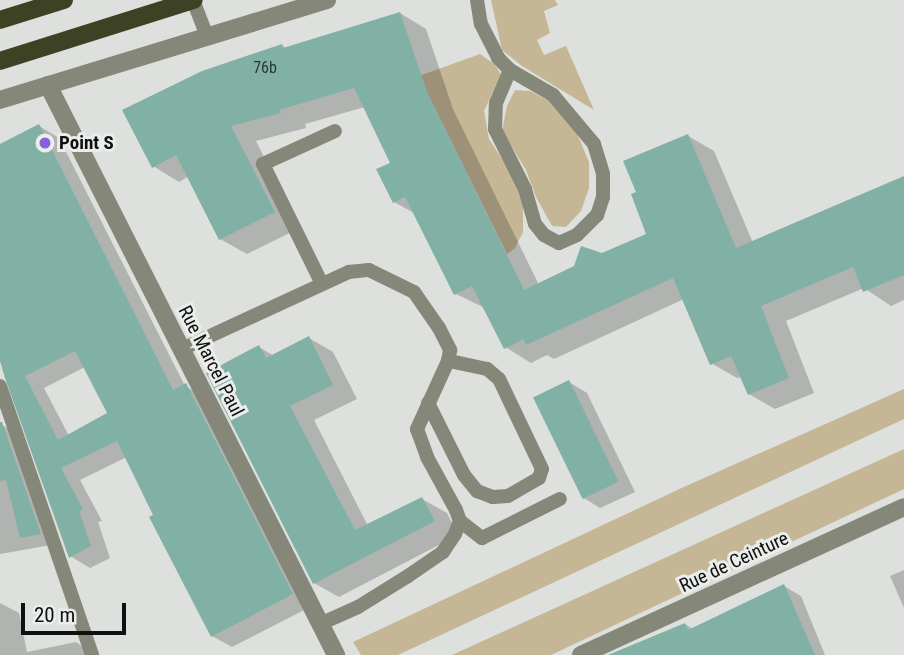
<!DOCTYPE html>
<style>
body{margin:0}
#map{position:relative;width:904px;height:655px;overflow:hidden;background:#dde0dd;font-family:"Roboto Condensed",sans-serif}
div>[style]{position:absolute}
.green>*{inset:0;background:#c5b796}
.shadow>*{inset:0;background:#0003}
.building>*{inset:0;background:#81b1a4;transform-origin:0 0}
.lane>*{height:14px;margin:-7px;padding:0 7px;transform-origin:7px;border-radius:7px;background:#858878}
.street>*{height:18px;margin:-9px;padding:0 9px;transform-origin:9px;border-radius:9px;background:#858878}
.primary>*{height:18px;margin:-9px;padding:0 9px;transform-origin:9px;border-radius:9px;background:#3d4225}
.dots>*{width:19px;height:19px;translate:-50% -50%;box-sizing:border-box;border:4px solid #eaedea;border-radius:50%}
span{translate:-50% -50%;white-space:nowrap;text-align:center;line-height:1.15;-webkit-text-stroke:6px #eaedea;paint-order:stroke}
.number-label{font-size:16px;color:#2c3835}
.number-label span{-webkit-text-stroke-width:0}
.poi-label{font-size:19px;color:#0f1010;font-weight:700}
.left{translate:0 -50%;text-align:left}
.street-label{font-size:19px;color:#0f1010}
.scale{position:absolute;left:21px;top:603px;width:105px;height:32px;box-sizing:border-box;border:4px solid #0f1010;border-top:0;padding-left:9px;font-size:21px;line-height:24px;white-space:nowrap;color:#0f1010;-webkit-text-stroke:5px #eaedea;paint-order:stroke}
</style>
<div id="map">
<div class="green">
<i style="clip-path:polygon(491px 0,555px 0,558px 5px,544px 11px,550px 33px,537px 40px,544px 55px,566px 46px,594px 110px,522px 66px,502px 50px)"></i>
<i style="clip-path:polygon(480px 54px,494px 64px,501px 74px,484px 111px,489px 139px,513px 176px,523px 205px,523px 232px,515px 248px,507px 254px,419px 76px)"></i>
<i style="clip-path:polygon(515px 90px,530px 91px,553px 103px,576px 131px,589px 162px,589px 188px,581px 211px,566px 227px,552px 226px,536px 197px,526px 170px,502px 131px,507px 106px)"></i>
<i style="clip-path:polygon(904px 389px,904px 419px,398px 655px,361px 655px,353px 642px,686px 486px)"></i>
<i style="clip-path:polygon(904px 449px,904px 489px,551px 655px,452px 655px)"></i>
</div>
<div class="shadow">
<i style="clip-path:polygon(400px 13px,426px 29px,453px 109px,539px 285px,649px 235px,688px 136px,714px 151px,753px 243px,904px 178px,904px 300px,891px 306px,864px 288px,786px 321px,814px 393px,775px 409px,749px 394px,741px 377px,737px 378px,711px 363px,684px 299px,554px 359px,547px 355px,531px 363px,505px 347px,485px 308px,456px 294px,416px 214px,394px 202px,392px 164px,365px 107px,305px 124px,306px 128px,256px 141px,300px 228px,247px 254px,220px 239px,189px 176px,179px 182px,153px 166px,282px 45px,287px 49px)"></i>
<i style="clip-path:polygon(evenodd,39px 126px,59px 138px,185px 386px,206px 397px,312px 606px,232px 647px,212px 636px,127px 457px,80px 480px,102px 521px,98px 522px,110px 558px,90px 568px,70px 556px,0 354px,0 146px,39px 126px,85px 367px,109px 414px,69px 436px,44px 388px,85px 367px)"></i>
<i style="clip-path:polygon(309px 338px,333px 352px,357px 399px,314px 420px,368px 526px,422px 499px,447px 513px,458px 535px,339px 597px,314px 583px,259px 347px,274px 356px)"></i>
<i style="clip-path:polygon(569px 382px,587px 393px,635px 492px,600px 508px,582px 497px)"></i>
<i style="clip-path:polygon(0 424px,19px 434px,57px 544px,0 554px)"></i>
<i style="clip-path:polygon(904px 570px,904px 608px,890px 576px)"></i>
<i style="clip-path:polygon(784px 586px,801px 596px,825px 655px,632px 655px,685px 624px,693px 629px)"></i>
<i style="clip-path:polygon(0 603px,19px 613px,27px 652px,76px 642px,94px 655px,0 655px)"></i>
</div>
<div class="building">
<i style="clip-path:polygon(400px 12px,427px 92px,524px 290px,574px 266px,581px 246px,602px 253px,646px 234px,631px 194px,636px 192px,623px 161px,688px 134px,736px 248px,904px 176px,904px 275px,863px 292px,853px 267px,761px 306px,789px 378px,748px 395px,731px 356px,710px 365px,673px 278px,526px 345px,523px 339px,504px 349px,472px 286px,454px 295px,405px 197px,393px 203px,376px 169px,390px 163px,354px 88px,279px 110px,281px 113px,231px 126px,275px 212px,219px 240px,176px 155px,152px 168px,122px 110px,202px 71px,282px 44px,283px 48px)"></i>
<i style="clip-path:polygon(evenodd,39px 124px,173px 390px,186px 383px,293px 594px,211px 637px,149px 517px,153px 515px,117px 441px,61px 468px,83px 509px,79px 511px,91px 546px,69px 558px,5px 378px,0 361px,0 144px,39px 124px,75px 351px,107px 413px,58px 440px,25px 376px,75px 351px)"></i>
<i style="clip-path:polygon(309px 336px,333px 385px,290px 406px,355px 530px,422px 497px,435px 521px,313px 584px,206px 373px,259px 345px,266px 358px)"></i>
<i style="left:569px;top:380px;width:113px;height:40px;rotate:64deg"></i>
<i style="clip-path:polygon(0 422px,2px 422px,41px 534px,20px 538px,6px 480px,0 481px)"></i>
<i style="clip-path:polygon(784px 584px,815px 655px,608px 655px,685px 623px,688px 630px)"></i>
</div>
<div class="lane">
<i style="left:193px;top:0;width:40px;rotate:69deg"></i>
<i style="left:477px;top:0;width:24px;rotate:81deg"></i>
<i style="left:481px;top:24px;width:38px;rotate:63deg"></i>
<i style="left:498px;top:58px;width:17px;rotate:45deg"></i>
<i style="left:510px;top:70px;width:50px;rotate:30.2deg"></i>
<i style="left:553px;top:95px;width:64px;rotate:50.1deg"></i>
<i style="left:594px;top:144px;width:31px;rotate:73deg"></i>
<i style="left:603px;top:174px;width:23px;rotate:90deg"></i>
<i style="left:603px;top:197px;width:19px;rotate:108deg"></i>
<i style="left:597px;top:215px;width:28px;rotate:135deg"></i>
<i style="left:577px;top:235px;width:20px;rotate:156deg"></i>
<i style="left:559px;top:243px;width:17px;rotate:-152deg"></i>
<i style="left:544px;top:235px;width:14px;rotate:-129deg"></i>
<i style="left:535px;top:224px;width:36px;rotate:-106deg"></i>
<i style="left:525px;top:189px;width:67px;rotate:-116.6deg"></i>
<i style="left:495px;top:129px;width:26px;rotate:-88deg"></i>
<i style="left:496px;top:103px;width:36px;rotate:-67deg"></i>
<i style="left:322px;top:284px;width:134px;rotate:-116.2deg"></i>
<i style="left:263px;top:164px;width:79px;rotate:-24.6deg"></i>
<i style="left:182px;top:349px;width:184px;rotate:-24.8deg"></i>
<i style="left:349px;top:272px;width:20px;rotate:-6deg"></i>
<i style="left:369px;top:270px;width:50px;rotate:26.1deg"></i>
<i style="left:414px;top:292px;width:44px;rotate:55.2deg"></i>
<i style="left:439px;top:328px;width:25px;rotate:63deg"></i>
<i style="left:450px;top:350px;width:11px;rotate:100deg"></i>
<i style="left:448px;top:361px;width:75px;rotate:114.5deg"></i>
<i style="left:417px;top:429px;width:30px;rotate:70deg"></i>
<i style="left:427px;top:457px;width:60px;rotate:61.3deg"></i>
<i style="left:456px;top:510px;width:12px;rotate:70deg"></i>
<i style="left:460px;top:521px;width:14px;rotate:111deg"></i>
<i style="left:455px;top:534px;width:22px;rotate:124deg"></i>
<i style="left:443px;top:552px;width:42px;rotate:145.6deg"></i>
<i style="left:408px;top:576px;width:59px;rotate:148.2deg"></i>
<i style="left:358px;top:607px;width:42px;rotate:155.9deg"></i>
<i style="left:0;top:386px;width:284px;rotate:71.1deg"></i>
<i style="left:428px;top:403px;width:80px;rotate:63.4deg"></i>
<i style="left:464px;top:475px;width:21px;rotate:51deg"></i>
<i style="left:477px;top:491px;width:17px;rotate:21deg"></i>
<i style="left:493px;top:497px;width:15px;rotate:-4deg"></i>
<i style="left:508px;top:496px;width:36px;rotate:-30deg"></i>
<i style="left:539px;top:478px;width:9px;rotate:-72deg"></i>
<i style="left:542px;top:469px;width:100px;rotate:-115.5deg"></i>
<i style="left:499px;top:379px;width:16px;rotate:-140deg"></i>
<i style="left:487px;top:369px;width:40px;rotate:-168deg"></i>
<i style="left:460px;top:521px;width:28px;rotate:38deg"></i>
<i style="left:482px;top:538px;width:87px;rotate:-26.6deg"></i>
</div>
<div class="street">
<i style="left:48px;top:85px;width:639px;rotate:63.19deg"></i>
<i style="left:0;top:100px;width:342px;rotate:-17deg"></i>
<i style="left:581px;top:655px;width:355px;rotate:-24.6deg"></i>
</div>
<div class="primary">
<i style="left:0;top:20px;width:67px;rotate:-17.4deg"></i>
<i style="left:0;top:61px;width:203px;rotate:-17.5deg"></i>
</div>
<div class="dots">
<i style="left:45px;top:143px;background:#8560da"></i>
</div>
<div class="number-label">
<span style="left:265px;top:68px">76b</span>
</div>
<div class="poi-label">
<span class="left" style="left:59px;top:143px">Point S</span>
</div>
<div class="street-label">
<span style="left:211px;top:361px;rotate:63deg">Rue Marcel Paul</span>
<span style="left:734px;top:562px;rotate:-25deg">Rue de Ceinture</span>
</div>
<div class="scale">20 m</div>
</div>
